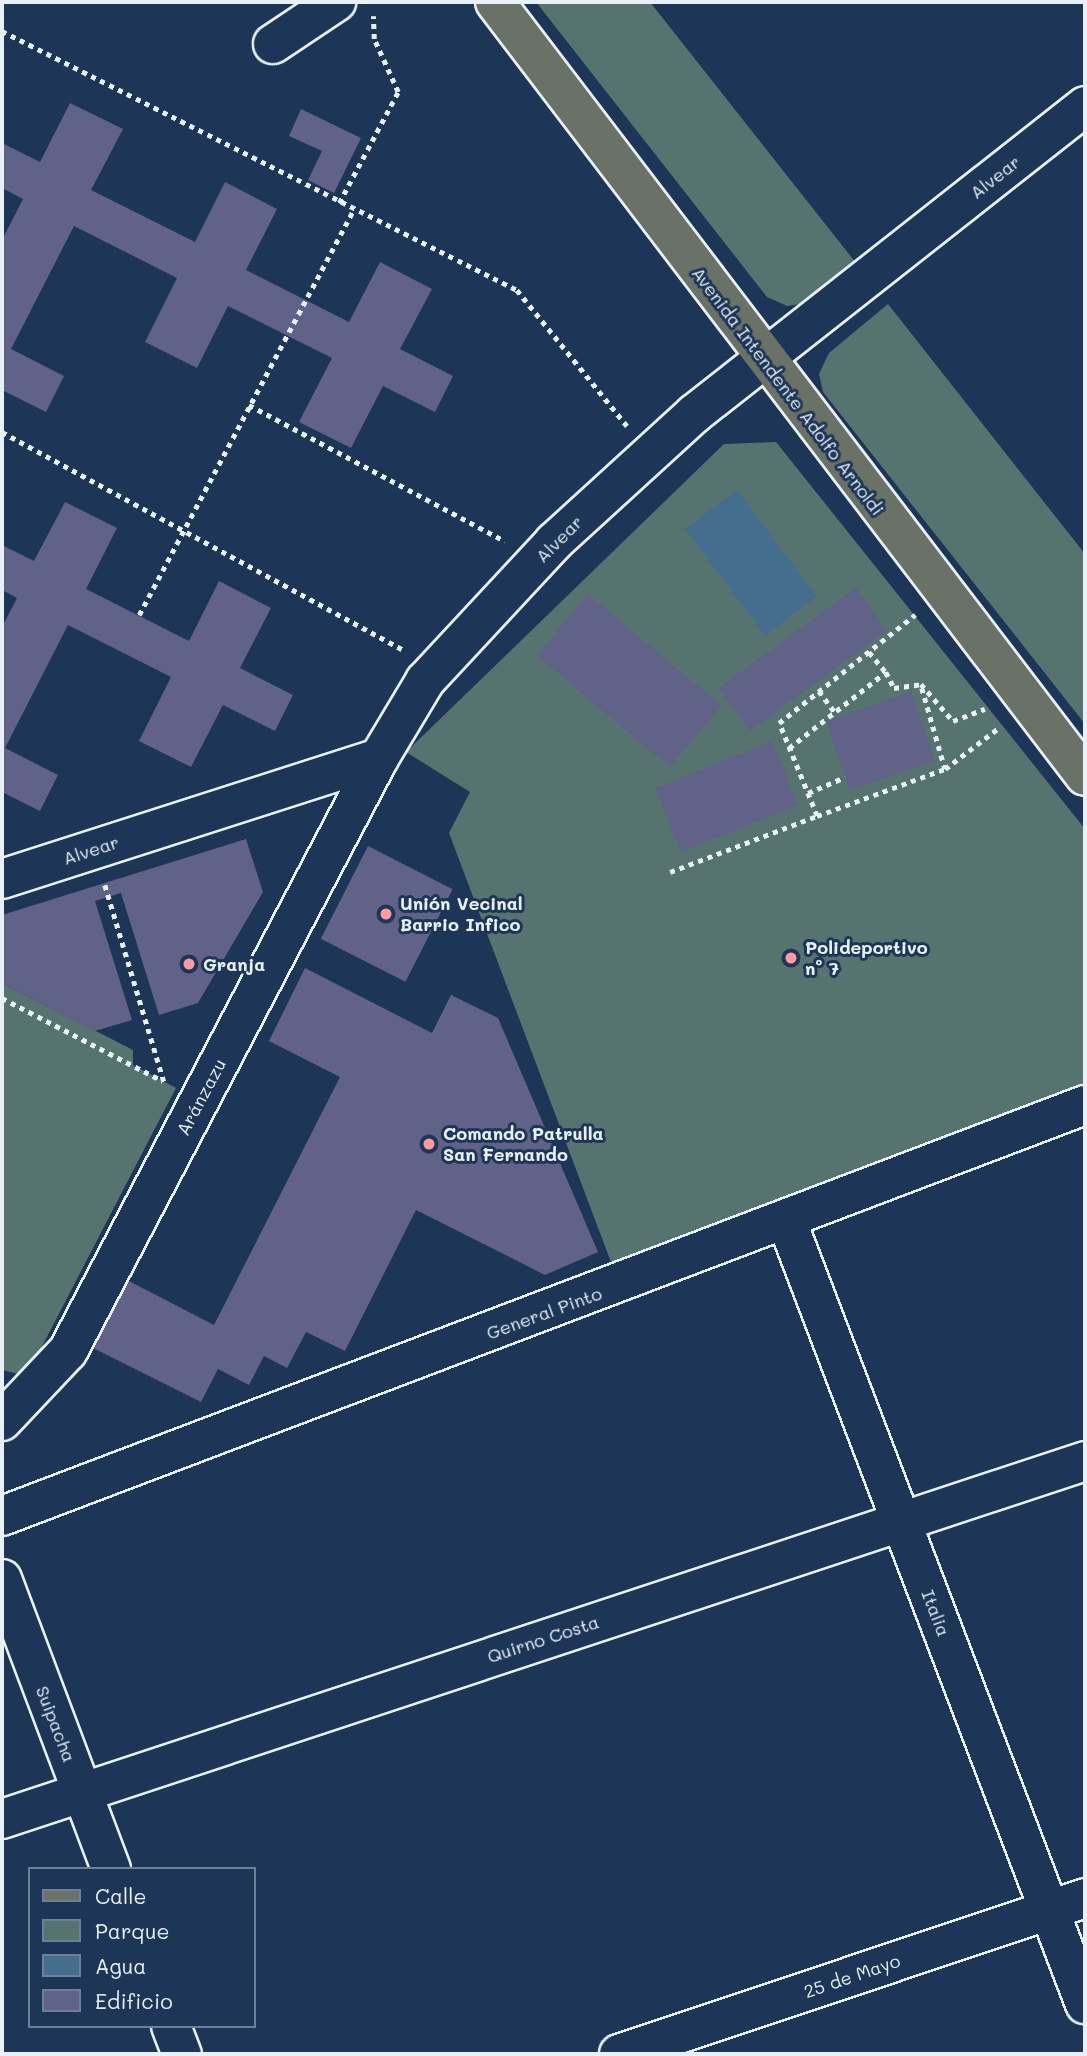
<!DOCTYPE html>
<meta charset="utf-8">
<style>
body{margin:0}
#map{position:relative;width:1087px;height:2056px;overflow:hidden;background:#1d3557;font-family:Mali,sans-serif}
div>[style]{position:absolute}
.green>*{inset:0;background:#577370}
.water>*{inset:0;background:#456d8d;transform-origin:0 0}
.building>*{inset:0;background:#606287;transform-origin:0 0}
.path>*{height:4.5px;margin-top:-2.25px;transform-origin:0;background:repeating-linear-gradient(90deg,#e8f1f8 0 5px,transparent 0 10px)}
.roads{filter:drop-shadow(2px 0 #e8f1f8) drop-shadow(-2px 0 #e8f1f8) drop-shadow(0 2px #e8f1f8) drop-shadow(0 -2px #e8f1f8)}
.minor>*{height:38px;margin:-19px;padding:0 19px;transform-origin:19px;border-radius:19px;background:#1d3557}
.major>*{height:38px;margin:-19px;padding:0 19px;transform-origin:19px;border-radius:19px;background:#6a7166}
.dots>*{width:19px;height:19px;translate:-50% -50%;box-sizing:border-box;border:4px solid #1d3557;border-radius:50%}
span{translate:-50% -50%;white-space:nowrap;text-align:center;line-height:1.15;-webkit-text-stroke:6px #1d3557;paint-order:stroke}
.street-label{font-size:18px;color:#e8f1f8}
.poi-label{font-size:18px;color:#e8f1f8;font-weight:700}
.left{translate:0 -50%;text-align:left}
.frame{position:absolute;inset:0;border:4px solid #e8f1f8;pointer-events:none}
.legend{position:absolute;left:28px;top:1867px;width:228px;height:161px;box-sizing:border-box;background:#1d3557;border:2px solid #6e8097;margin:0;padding:9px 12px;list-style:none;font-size:21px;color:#e8f1f8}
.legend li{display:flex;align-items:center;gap:14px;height:35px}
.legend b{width:35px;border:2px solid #6e8097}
</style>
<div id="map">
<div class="green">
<i style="clip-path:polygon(536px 2px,650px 2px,856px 263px,807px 303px,787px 306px,767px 297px)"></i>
<i style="clip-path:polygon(888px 304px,1085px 554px,1085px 724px,823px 392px,819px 374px,829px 353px)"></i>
<i style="clip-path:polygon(776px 442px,1085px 829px,1085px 1084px,611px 1262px,449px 833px,470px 792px,406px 752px,724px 444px)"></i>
<i style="clip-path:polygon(2px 983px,133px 1050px,133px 1065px,176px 1088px,36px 1358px,19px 1374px,2px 1370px)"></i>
</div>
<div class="water">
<i style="left:737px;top:490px;width:133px;height:65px;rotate:53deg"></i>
</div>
<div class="building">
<i style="clip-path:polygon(70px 103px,123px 129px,91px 190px,195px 242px,225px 182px,277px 209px,246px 270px,349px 322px,380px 262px,432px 289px,400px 349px,453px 376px,435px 412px,383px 386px,351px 448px,299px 422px,332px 358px,228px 306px,197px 368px,145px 342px,177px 278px,74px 226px,11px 349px,64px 376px,46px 412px,2px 390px,2px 240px,23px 199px,2px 188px,2px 143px,40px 162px)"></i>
<i style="clip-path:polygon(301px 109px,361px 138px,334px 193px,308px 180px,322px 151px,289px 136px)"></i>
<i style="clip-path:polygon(65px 502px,117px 528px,86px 589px,189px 641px,219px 581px,271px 608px,240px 668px,293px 695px,275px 731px,223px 705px,191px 767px,139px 741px,171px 677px,68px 625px,5px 748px,58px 775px,40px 811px,2px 792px,2px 627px,17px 598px,2px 590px,2px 545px,34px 561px)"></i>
<i style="left:856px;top:588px;width:53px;height:170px;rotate:54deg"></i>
<i style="left:588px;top:594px;width:174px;height:80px;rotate:40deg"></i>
<i style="left:911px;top:692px;width:73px;height:90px;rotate:71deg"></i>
<i style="left:772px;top:741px;width:69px;height:126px;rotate:68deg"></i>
<i style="clip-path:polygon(246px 839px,263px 892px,198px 1003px,159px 1015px,121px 893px,95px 901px,132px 1020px,95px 1031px,2px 983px,2px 915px)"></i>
<i style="left:368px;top:846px;width:95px;height:104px;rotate:27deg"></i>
<i style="clip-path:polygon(305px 968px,432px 1033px,451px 995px,498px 1018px,598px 1252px,545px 1275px,416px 1210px,345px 1351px,306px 1332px,287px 1368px,264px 1356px,249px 1385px,218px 1369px,201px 1402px,89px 1346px,123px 1278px,214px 1325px,340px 1077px,269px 1041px)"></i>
</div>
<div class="path">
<i style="left:2px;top:31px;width:576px;rotate:26.7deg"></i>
<i style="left:517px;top:290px;width:175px;rotate:51deg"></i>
<i style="left:339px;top:203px;width:126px;rotate:-62deg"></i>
<i style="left:398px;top:92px;width:58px;rotate:-114.4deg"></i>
<i style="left:374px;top:39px;width:23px;rotate:-92deg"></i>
<i style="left:249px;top:405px;width:290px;rotate:28deg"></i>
<i style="left:2px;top:432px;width:457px;rotate:28.5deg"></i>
<i style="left:139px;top:615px;width:458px;rotate:-62.1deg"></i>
<i style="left:869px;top:652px;width:26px;rotate:50deg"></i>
<i style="left:922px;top:688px;width:84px;rotate:74.1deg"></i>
<i style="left:819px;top:691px;width:26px;rotate:53deg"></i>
<i style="left:789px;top:748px;width:123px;rotate:-38.1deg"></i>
<i style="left:886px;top:672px;width:18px;rotate:63deg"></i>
<i style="left:894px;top:688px;width:27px;rotate:-8deg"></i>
<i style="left:921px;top:684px;width:49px;rotate:49.1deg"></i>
<i style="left:953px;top:721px;width:34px;rotate:-21deg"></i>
<i style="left:808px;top:793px;width:40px;rotate:-23.4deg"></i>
<i style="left:817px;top:816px;width:136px;rotate:-20.2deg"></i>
<i style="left:945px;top:769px;width:69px;rotate:-37.4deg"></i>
<i style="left:670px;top:872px;width:157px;rotate:-20.9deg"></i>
<i style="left:817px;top:816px;width:100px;rotate:-112.2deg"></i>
<i style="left:779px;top:723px;width:174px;rotate:-38.5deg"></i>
<i style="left:105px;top:885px;width:206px;rotate:73.3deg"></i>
<i style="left:2px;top:998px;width:181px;rotate:27.3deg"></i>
</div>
<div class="roads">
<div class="minor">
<i style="left:273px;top:44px;width:76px;rotate:-33.7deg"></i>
<i style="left:2px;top:879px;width:396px;rotate:-17.8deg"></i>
<i style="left:787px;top:1222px;width:837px;rotate:69.14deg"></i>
<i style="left:2px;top:1421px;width:96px;rotate:-46.7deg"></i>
<i style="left:68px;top:1351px;width:670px;rotate:-62.33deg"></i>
<i style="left:379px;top:758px;width:90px;rotate:-59.1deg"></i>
<i style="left:425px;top:681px;width:190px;rotate:-47.1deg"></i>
<i style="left:554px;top:542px;width:190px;rotate:-42.4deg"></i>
<i style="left:694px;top:414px;width:498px;rotate:-38.2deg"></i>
<i style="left:2px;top:1516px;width:1158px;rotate:-20.78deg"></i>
<i style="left:2px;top:1579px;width:310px;rotate:69.4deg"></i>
<i style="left:2px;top:1819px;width:1141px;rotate:-18.29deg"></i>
<i style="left:171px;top:2026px;width:30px;rotate:69deg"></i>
<i style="left:619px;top:2054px;width:491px;rotate:-18.5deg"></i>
</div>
<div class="major">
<i style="left:495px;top:2px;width:973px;rotate:52.68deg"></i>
</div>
</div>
<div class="dots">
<i style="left:386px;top:914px;background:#ff9aa2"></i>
<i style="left:791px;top:958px;background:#ff9aa2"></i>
<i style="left:189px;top:964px;background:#ff9aa2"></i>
<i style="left:429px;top:1144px;background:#ff9aa2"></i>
</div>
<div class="street-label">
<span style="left:995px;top:177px;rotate:-38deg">Alvear</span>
<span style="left:788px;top:391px;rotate:53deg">Avenida Intendente Adolfo Arnoldi</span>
<span style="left:559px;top:539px;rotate:-45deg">Alvear</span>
<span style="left:91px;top:850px;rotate:-18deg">Alvear</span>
<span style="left:201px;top:1097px;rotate:-62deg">Aránzazu</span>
<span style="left:544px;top:1313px;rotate:-20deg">General Pinto</span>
<span style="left:936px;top:1613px;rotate:69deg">Italia</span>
<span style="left:543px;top:1639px;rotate:-18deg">Quirno Costa</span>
<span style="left:56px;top:1724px;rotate:69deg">Suipacha</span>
<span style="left:852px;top:1976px;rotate:-19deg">25 de Mayo</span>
</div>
<div class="poi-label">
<span class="left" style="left:400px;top:914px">Unión Vecinal<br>Barrio Infico</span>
<span class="left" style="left:805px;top:958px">Polideportivo<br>n° 7</span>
<span class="left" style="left:203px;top:964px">Granja</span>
<span class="left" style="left:443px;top:1144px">Comando Patrulla<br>San Fernando</span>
</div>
<div class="frame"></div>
<ul class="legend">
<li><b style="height:9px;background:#6a7166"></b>Calle</li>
<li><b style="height:19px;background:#577370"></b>Parque</li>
<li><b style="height:19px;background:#456d8d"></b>Agua</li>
<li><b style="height:19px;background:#606287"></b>Edificio</li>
</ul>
</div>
